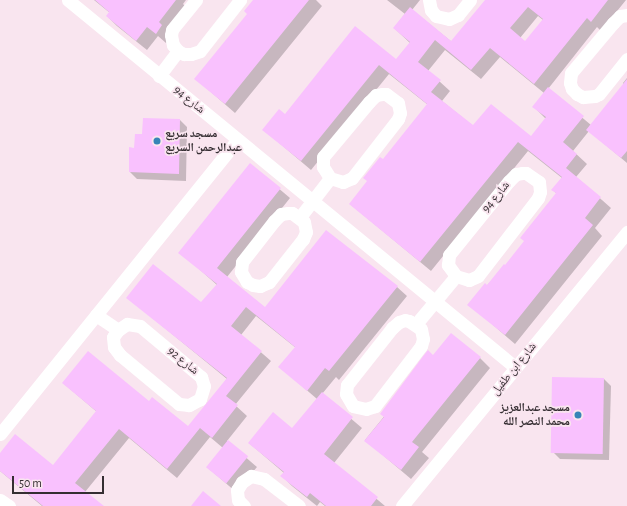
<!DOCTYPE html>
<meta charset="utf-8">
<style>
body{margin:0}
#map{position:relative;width:627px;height:506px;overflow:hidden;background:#f9e5ef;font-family:"Alegreya Sans","Noto Naskh Arabic",sans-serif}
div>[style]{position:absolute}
.shadow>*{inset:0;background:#0003}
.building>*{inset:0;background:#f9c1fe;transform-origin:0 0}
.minor>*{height:13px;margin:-6.5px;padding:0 6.5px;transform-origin:6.5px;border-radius:6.5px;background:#fff}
.dots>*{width:11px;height:11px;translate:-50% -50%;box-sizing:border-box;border:2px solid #f9e5ef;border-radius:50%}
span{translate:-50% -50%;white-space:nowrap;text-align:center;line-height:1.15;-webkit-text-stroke:3.5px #f9e5ef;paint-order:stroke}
.street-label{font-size:12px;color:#352e32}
.poi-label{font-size:12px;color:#352e32;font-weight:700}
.left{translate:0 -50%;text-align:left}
.right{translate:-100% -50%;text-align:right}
.scale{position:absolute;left:12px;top:476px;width:92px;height:18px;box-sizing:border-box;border:2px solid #352e32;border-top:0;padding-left:5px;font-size:12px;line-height:14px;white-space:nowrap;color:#352e32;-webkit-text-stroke:3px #f9e5ef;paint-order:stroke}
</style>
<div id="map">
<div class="shadow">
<i style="clip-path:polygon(94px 0,186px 0,183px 4px,187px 8px,166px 43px,158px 36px,147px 50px,117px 26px,107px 16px,110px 13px)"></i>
<i style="clip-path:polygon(254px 0,316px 0,322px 6px,235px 113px,196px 79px,248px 14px)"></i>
<i style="clip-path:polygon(evenodd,387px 0,420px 0,412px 10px,452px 42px,486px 0,626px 0,601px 31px,597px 27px,548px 89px,591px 125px,624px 85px,623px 83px,627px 78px,627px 163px,589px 131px,573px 151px,587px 164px,576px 177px,611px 208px,595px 228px,602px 236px,515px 344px,469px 304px,505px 267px,525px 242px,557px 194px,553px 190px,562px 178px,528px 151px,431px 271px,350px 204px,428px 105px,389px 74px,311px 170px,264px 130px,285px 115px,355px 28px,396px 61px,410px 43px,394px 28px,405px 14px,387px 0,538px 16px,543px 20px,526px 42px,520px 38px,538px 16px,387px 0,445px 50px,481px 79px,500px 57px,544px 93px,534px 107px,546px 119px,531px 138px,473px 126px,442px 101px,450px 91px,428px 71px,445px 50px)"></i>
<i style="clip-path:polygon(144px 119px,180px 120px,187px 127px,186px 181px,137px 179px,130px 172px,135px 149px,143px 135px)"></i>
<i style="clip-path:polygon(251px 165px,290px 198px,227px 277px,265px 308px,397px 287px,407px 296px,339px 380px,336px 377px,322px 394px,362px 428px,334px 463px,385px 506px,325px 506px,320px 502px,317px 506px,292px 486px,282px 476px,284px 473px,249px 443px,292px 430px,317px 399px,280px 367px,296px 348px,256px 316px,241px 335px,271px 361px,235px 405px,247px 416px,227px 441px,257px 467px,236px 492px,207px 467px,223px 448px,210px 437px,177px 478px,129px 438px,85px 492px,102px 506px,42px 506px,0 471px,0 455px,53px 467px,97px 412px,63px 383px,149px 402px,188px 428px,227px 379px,128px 298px,202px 304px,217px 285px,180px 252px)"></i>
<i style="clip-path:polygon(433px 356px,480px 358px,490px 368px,422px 452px,429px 458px,411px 479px,365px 440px)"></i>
<i style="clip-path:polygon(553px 378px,604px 379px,611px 386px,609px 460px,560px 459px,553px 452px)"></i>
</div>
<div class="building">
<i style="clip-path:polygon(95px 0,176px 0,159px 22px,162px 25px,156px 34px,147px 27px,136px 41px,106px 16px,109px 12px)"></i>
<i style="clip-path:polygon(253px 0,309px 0,225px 104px,194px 79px,247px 14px,244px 11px)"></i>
<i style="clip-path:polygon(evenodd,485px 0,608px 0,591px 22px,587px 18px,534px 84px,490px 48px,471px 70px,435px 40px,418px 62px,441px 80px,431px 92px,473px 125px,491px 104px,531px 136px,546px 117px,532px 107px,548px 87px,584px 116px,563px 142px,577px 154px,566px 168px,601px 197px,585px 218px,593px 225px,505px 335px,467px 305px,485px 283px,487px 285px,504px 264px,505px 265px,524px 241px,520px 238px,556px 193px,551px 190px,562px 177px,518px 142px,420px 262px,349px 204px,367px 181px,363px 178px,380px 157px,383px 159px,427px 104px,379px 65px,301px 161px,262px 130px,279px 109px,285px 114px,355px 26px,396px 59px,410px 42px,393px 28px,410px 7px,451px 41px,485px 0,528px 7px,543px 19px,525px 41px,510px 28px,528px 7px)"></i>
<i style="clip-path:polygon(627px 79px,627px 151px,621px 158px,586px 130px)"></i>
<i style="clip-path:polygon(143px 118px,180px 119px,179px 174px,129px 172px,129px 147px,134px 148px,135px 134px,142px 134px)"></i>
<i style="clip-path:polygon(250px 163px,281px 188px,217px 268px,265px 307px,326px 230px,398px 286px,329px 371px,325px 368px,307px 391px,278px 367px,295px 347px,246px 307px,231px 326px,262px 351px,226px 396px,238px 405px,212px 438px,200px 428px,167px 469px,119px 429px,75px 483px,104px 506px,43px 506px,0 471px,0 453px,15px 434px,53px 465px,96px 411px,62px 383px,88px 351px,149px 401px,152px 397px,188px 426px,227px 378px,126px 298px,153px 264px,201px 302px,217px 284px,178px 253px)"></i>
<i style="clip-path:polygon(451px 333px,481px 357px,412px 442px,419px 447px,401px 470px,364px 441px,384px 417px,380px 414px,424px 355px,428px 350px,433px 355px)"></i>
<i style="left:552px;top:377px;width:52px;height:76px;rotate:1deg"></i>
<i style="clip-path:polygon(322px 392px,353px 417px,324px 454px,378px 497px,371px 506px,326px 506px,310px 493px,307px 497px,280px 476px,284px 472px,248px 443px,273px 412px,292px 428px)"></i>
<i style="left:228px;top:440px;width:26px;height:35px;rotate:39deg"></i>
<i style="clip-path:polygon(203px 491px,221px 506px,191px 506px)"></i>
</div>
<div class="minor">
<i style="left:68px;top:0;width:578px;rotate:39.39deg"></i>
<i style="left:196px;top:0;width:38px;rotate:129deg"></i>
<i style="left:172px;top:30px;width:5px;rotate:101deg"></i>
<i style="left:171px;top:35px;width:10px;rotate:79deg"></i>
<i style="left:173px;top:45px;width:8px;rotate:50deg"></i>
<i style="left:178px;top:51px;width:7px;rotate:27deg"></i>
<i style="left:184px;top:54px;width:7px"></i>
<i style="left:191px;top:54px;width:9px;rotate:-18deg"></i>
<i style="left:200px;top:51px;width:65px;rotate:-51.9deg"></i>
<i style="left:429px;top:0;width:10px;rotate:79deg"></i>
<i style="left:431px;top:10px;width:8px;rotate:50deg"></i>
<i style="left:436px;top:16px;width:13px;rotate:13deg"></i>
<i style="left:449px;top:19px;width:10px;rotate:-24deg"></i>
<i style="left:458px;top:15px;width:19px;rotate:-51deg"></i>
<i style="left:627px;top:15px;width:7px;rotate:172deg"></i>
<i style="left:620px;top:16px;width:10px;rotate:135deg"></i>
<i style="left:613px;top:23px;width:65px;rotate:130deg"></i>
<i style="left:571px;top:73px;width:10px;rotate:96deg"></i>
<i style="left:570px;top:83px;width:6px;rotate:72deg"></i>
<i style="left:572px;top:89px;width:7px;rotate:45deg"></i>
<i style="left:577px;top:94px;width:7px;rotate:27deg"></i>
<i style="left:583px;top:97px;width:12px;rotate:-5deg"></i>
<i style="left:595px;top:96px;width:4px;rotate:-27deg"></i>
<i style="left:599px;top:94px;width:45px;rotate:-51.3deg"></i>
<i style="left:159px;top:76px;width:31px;rotate:-53deg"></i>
<i style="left:382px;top:94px;width:4px"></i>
<i style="left:386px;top:94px;width:15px;rotate:37deg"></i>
<i style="left:398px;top:103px;width:10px;rotate:79deg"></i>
<i style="left:400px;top:113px;width:6px;rotate:108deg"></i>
<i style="left:398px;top:119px;width:75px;rotate:127.9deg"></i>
<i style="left:352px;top:178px;width:10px;rotate:156deg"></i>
<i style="left:343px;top:182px;width:14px;rotate:-163deg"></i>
<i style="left:330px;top:178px;width:13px;rotate:-122deg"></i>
<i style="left:323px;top:167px;width:10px;rotate:-90deg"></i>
<i style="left:323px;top:157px;width:72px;rotate:-50.1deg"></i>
<i style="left:369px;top:102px;width:10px;rotate:-45deg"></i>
<i style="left:376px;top:95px;width:6px;rotate:-9deg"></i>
<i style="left:522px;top:173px;width:4px"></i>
<i style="left:526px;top:173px;width:16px;rotate:35deg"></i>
<i style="left:539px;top:182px;width:10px;rotate:84deg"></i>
<i style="left:540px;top:192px;width:6px;rotate:108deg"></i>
<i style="left:538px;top:198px;width:98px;rotate:127.6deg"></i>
<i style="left:478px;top:276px;width:10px;rotate:156deg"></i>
<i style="left:469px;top:280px;width:14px;rotate:-163deg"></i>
<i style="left:456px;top:276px;width:14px;rotate:-126deg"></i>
<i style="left:448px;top:265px;width:10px;rotate:-84deg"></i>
<i style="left:449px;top:255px;width:95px;rotate:-51deg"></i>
<i style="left:509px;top:181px;width:10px;rotate:-45deg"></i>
<i style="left:516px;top:174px;width:6px;rotate:-9deg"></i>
<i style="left:288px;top:213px;width:4px"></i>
<i style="left:292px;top:213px;width:15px;rotate:37deg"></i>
<i style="left:304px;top:222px;width:10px;rotate:79deg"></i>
<i style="left:306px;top:232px;width:8px;rotate:113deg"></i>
<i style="left:303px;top:239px;width:55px;rotate:128.3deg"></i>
<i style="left:269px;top:282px;width:10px;rotate:156deg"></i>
<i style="left:260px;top:286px;width:7px;rotate:-172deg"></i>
<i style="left:253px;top:285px;width:7px;rotate:-153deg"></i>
<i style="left:247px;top:282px;width:12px;rotate:-121deg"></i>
<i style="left:241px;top:272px;width:10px;rotate:-84deg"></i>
<i style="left:242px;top:262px;width:52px;rotate:-52deg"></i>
<i style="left:274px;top:221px;width:10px;rotate:-45deg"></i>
<i style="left:281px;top:214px;width:7px;rotate:-8deg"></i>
<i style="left:300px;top:217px;width:49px;rotate:-52.4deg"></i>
<i style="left:96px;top:315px;width:27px;rotate:34deg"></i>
<i style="left:405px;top:320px;width:4px;rotate:14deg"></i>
<i style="left:409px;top:321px;width:14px;rotate:34deg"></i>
<i style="left:421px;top:329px;width:10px;rotate:79deg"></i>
<i style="left:423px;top:339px;width:7px;rotate:106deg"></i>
<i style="left:421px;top:346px;width:76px;rotate:127.5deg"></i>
<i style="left:375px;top:406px;width:9px;rotate:162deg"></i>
<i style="left:366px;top:409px;width:13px;rotate:-167deg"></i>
<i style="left:353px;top:406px;width:14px;rotate:-120deg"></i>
<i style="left:346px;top:394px;width:9px;rotate:-84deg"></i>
<i style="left:347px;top:385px;width:73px;rotate:-51.7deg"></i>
<i style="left:392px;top:328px;width:9px;rotate:-41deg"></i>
<i style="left:399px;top:322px;width:6px;rotate:-18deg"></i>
<i style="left:127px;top:324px;width:13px;rotate:9deg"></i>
<i style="left:140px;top:326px;width:80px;rotate:39.9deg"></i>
<i style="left:201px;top:377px;width:9px;rotate:72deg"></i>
<i style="left:204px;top:386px;width:14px;rotate:107deg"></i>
<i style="left:200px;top:399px;width:13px;rotate:151deg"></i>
<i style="left:189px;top:405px;width:10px;rotate:-174deg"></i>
<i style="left:179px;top:404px;width:77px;rotate:-140.3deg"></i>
<i style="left:120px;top:355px;width:10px;rotate:-127deg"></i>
<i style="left:114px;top:347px;width:10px;rotate:-96deg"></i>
<i style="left:113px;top:337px;width:9px;rotate:-54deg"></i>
<i style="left:118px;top:330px;width:11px;rotate:-34deg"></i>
<i style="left:416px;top:324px;width:62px;rotate:-50.2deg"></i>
<i style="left:0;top:434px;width:378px;rotate:-51.1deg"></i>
<i style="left:0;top:500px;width:11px;rotate:34deg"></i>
<i style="left:244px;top:506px;width:8px;rotate:-135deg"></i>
<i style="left:238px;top:500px;width:10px;rotate:-96deg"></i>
<i style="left:237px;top:490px;width:9px;rotate:-58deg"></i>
<i style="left:242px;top:482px;width:11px;rotate:-34deg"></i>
<i style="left:251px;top:476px;width:13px;rotate:13deg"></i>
<i style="left:264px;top:479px;width:44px;rotate:37.6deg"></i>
<i style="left:402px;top:506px;width:355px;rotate:-50.6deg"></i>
</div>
<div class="dots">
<i style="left:157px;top:141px;background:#3685b7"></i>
<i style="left:578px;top:415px;background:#3685b7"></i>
</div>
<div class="street-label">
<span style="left:189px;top:100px;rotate:39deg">شارع 94</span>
<span style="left:496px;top:197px;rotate:-51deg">شارع 94</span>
<span style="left:183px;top:361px;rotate:39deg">شارع 92</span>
<span style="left:514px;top:369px;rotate:-51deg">شارع ابن طفيل</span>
</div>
<div class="poi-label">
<span class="left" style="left:165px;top:141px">مسجد سريع<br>عبدالرحمن السريع</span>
<span class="right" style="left:570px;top:415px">مسجد عبدالعزيز<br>محمد النصر الله</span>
</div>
<div class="scale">50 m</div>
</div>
